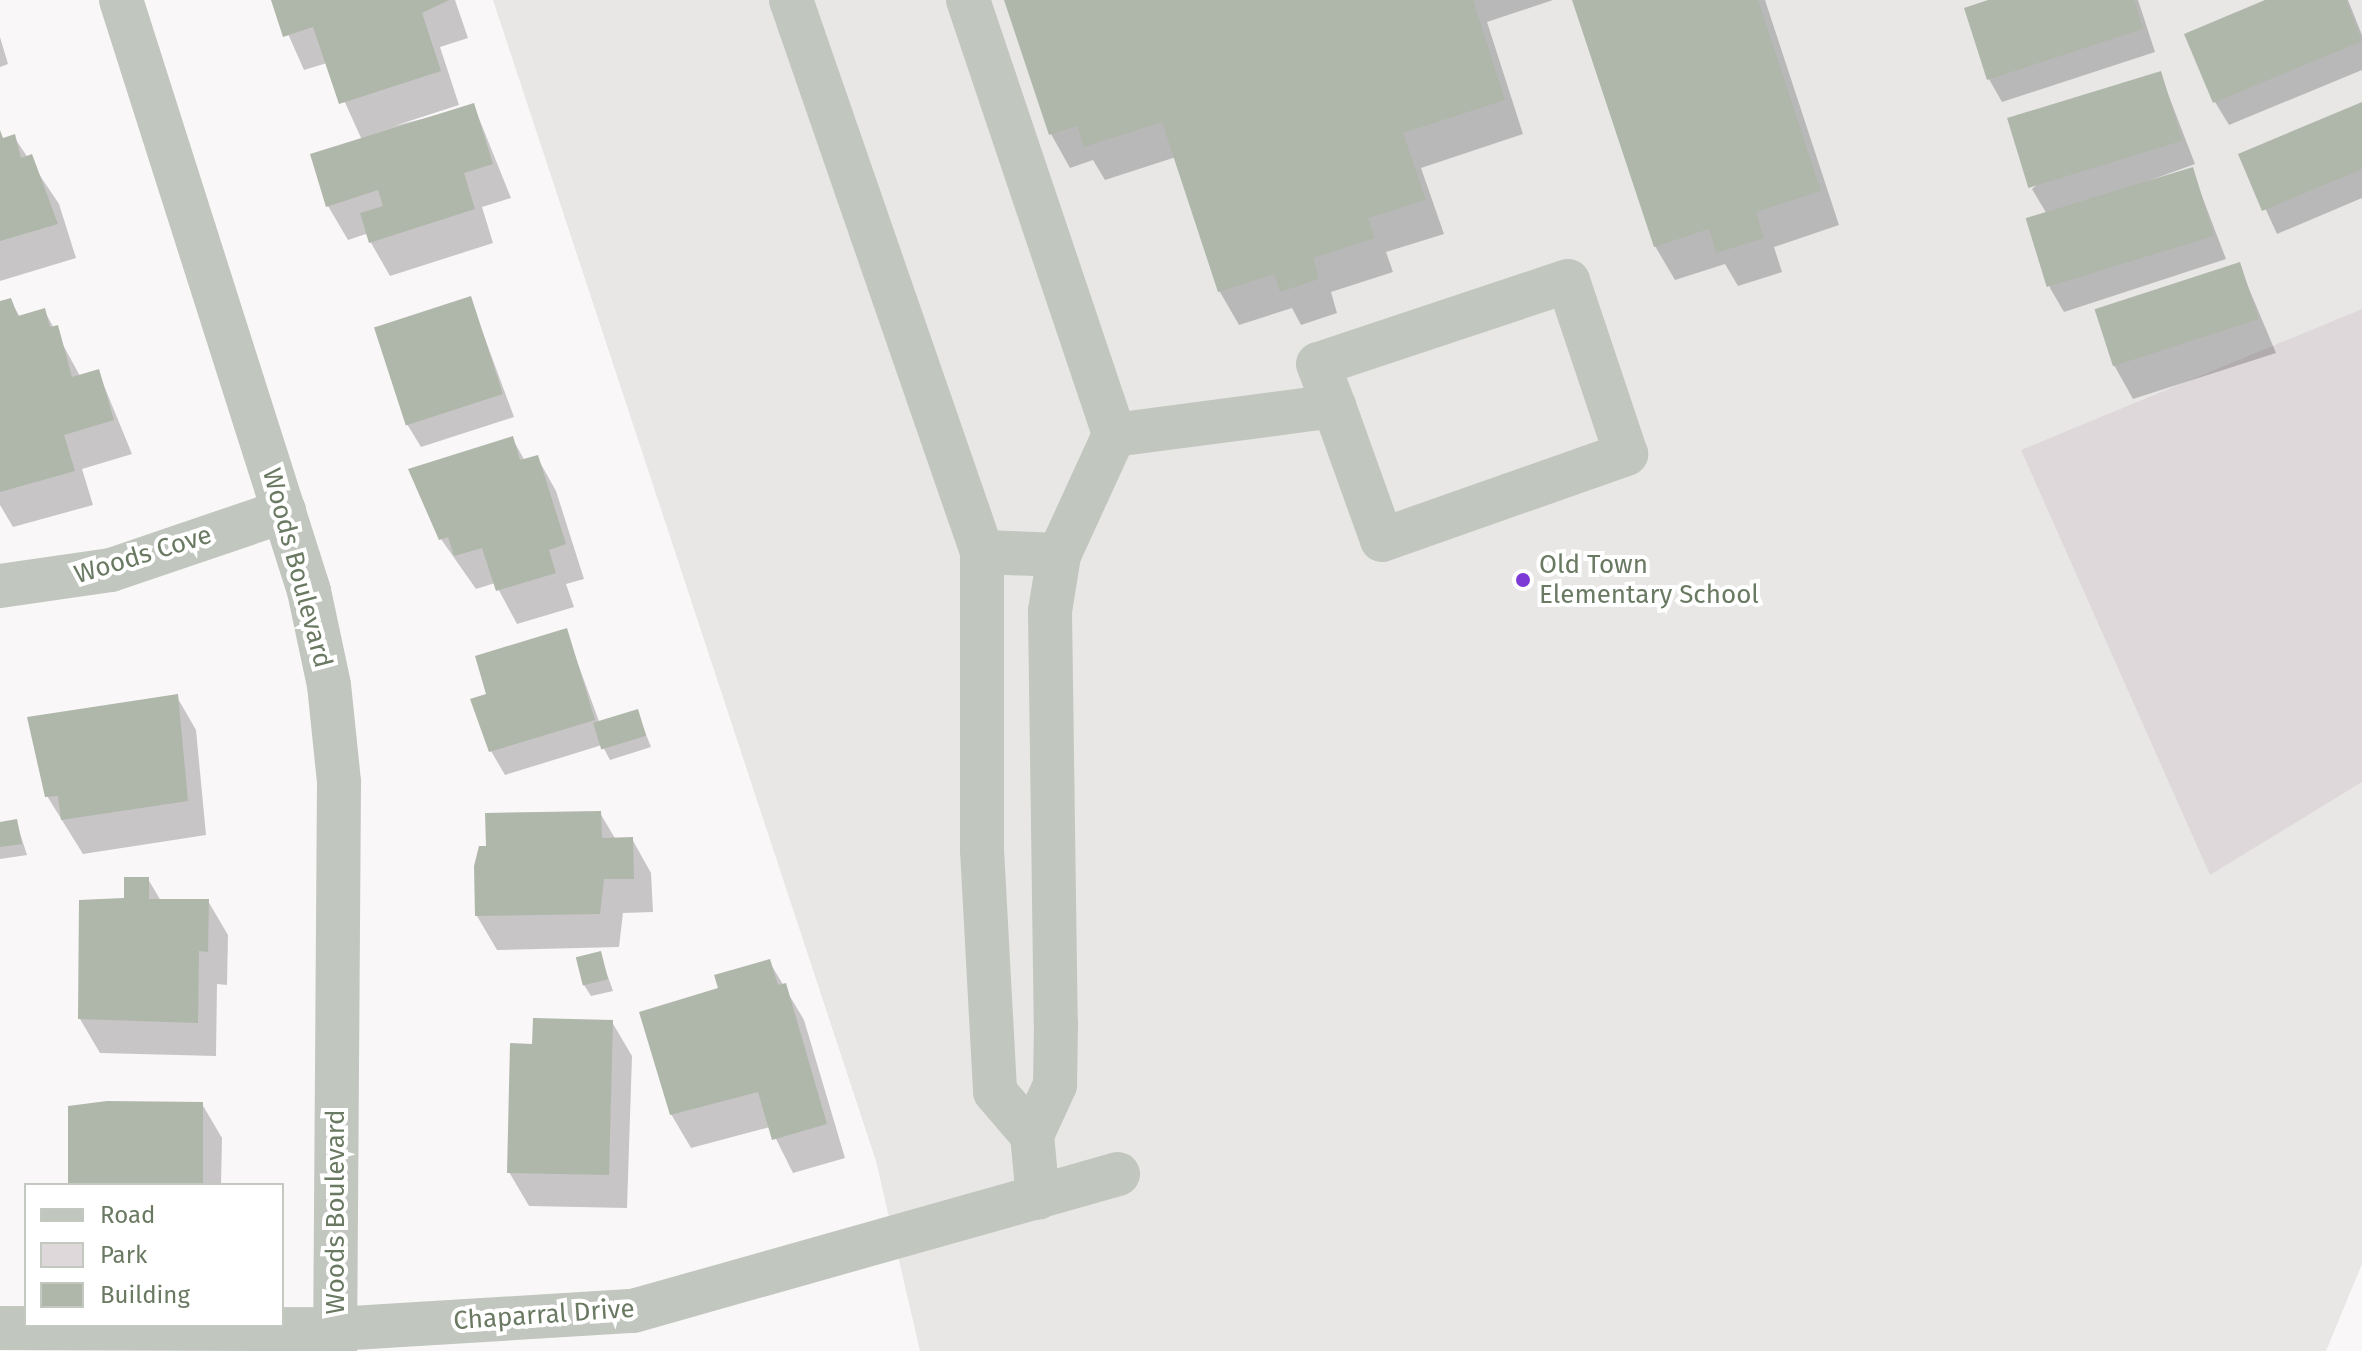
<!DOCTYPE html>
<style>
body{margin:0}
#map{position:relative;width:2362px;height:1351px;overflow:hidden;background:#f9f7f8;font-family:"Fira Sans",sans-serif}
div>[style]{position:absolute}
.built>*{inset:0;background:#e8e7e6}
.green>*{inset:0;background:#dfd8da}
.shadow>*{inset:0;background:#0003}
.building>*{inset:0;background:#afb7aa;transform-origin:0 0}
.minor>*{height:44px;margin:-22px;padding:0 22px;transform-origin:22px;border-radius:22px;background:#c1c6be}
.dots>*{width:22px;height:22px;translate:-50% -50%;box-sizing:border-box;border:4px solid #fff;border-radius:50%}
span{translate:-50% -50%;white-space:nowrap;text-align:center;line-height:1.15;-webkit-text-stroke:8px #fff;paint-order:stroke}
.street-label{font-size:26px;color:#6a7962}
.poi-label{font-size:26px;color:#6a7962}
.left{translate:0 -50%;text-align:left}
.legend{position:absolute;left:24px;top:1183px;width:260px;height:144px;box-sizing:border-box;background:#fff;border:2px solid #c3c9c0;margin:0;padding:10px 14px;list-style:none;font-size:24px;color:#6a7962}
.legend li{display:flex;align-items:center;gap:16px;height:40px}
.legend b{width:40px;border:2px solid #c3c9c0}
</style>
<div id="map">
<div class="built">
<i style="clip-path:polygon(493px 0,2362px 0,2362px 1264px,2326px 1351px,920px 1351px,876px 1161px)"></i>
</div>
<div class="green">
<i style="clip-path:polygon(2362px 309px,2362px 782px,2210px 875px,2021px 450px)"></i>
</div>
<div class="shadow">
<i style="clip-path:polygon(273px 0,455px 0,468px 38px,440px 47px,459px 105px,394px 126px,474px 106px,511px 198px,482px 207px,493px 243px,390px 276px,366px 234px,348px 240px,328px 206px,362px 140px,327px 63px,304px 70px)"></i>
<i style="clip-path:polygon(1006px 0,1553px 0,1487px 22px,1523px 134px,1421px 168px,1444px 234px,1386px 252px,1393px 272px,1331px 292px,1337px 313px,1301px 325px,1292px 308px,1239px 325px,1220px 292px,1176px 157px,1105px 180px,1093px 160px,1070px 168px,1051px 134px)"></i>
<i style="clip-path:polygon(1574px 0,1765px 0,1839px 225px,1774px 247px,1782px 272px,1738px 286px,1725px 264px,1675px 280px,1655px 246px)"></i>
<i style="clip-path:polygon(1995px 0,2138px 0,2155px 52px,2002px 102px,1989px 79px)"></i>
<i style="clip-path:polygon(2270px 0,2348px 0,2362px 35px,2362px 70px,2229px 125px,2215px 102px)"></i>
<i style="clip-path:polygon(0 37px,8px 64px,0 67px)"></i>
<i style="clip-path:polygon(2160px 73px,2195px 164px,2079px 206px,2192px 170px,2226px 259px,2064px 312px,2050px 288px,2048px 216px,2032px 189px)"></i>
<i style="clip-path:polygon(2362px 104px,2362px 198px,2277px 234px,2241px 155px)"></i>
<i style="clip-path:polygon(14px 137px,59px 204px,76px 258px,0 281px,0 140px)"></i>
<i style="clip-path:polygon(2239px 265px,2276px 353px,2133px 399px,2114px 365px)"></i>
<i style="clip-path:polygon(470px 298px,514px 417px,421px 447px,407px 424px)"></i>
<i style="clip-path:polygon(10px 300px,20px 317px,44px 310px,80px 376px,98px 371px,132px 454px,82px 469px,93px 505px,13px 527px,0 505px,0 303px)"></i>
<i style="clip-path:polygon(512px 438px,525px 461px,537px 457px,556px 491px,584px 579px,566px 584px,574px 607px,517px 624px,495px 583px,476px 589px,441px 539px)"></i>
<i style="clip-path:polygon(566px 631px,600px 724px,637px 712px,651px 747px,610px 760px,602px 745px,505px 775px,491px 751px,489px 695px)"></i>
<i style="clip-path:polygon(177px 697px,196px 730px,206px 835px,83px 854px,47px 796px)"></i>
<i style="clip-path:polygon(600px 813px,616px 840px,632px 839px,651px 873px,653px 912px,623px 913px,619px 947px,497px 950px,477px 916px)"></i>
<i style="clip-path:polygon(16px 821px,27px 855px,0 859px,0 824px)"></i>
<i style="clip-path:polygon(148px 879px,161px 901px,208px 901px,228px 935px,227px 985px,217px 984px,216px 1056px,100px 1053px,80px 1019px,126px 900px)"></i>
<i style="clip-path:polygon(600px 954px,613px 991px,591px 996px,584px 985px)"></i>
<i style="clip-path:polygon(769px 961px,804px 1020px,845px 1158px,793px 1173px,770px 1127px,691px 1148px,671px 1114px,720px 990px)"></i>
<i style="clip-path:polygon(612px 1022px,632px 1056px,627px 1208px,529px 1206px,509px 1172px,534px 1046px)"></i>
<i style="clip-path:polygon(202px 1104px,222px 1138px,221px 1185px,70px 1185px)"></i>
</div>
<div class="building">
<i style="clip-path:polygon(271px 0,449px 0,422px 13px,441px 71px,339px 104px,313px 27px,283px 37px)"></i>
<i style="clip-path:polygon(1004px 0,1473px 0,1505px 100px,1403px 133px,1426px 200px,1368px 218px,1375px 238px,1313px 258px,1319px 279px,1280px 292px,1274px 274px,1218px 292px,1162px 122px,1084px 147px,1077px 126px,1049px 135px)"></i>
<i style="clip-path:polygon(1572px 0,1758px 0,1821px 191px,1756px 212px,1764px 238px,1716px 253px,1709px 229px,1654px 247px)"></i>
<i style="clip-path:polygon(1988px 0,2134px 0,2143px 29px,1987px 80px,1964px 8px)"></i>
<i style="clip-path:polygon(2265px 0,2346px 0,2362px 41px,2213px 103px,2184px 34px)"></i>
<i style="left:2161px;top:71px;width:73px;height:161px;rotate:73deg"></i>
<i style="clip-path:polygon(2362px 102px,2362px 169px,2262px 211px,2238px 154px)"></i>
<i style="clip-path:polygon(474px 103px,493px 164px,464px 173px,475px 209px,369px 243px,360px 213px,383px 206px,378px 190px,326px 207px,310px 154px)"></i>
<i style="clip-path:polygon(0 130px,3px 138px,15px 134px,21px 158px,32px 154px,58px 224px,0 241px)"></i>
<i style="left:2193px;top:167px;width:72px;height:175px;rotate:73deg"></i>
<i style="left:2240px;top:262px;width:60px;height:153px;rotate:72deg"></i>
<i style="left:471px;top:296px;width:103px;height:102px;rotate:72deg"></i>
<i style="clip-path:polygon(11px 298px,18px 316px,45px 308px,50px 327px,58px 325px,72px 377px,99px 369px,114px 420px,64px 435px,75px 471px,0 492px,0 301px)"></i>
<i style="clip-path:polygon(513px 436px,520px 460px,538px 455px,566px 544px,549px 550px,556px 573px,496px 591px,482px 548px,454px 556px,448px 537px,439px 540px,408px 469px)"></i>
<i style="clip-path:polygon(567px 628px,595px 720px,489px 752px,470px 699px,486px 694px,475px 656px)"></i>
<i style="clip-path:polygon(178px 694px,188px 801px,61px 820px,58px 796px,45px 797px,27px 717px)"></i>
<i style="left:638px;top:709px;width:28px;height:47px;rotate:73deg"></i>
<i style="clip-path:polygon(601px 811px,602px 838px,633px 837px,634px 879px,604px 879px,600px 914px,475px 916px,474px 866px,479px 846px,486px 846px,485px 813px)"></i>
<i style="clip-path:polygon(17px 819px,22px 844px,0 847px,0 822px)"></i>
<i style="clip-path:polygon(124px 877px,149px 877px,149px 899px,209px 899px,208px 952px,199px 951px,198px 1023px,78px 1019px,79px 900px,124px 898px)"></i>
<i style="left:601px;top:951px;width:29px;height:26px;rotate:76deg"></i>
<i style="clip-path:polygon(770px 959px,778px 985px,786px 983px,827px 1124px,772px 1140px,758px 1092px,670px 1115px,639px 1012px,718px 988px,714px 975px)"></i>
<i style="clip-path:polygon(533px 1018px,613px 1020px,609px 1175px,507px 1173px,510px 1043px,532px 1044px)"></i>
<i style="clip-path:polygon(107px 1101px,203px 1102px,203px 1185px,68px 1185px,68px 1106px)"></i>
</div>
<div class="minor">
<i style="left:121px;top:0;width:620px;rotate:72.35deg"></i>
<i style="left:309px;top:591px;width:96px;rotate:78deg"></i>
<i style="left:329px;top:685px;width:98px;rotate:84.1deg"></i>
<i style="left:339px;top:782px;width:569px;rotate:90.4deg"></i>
<i style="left:791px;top:0;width:584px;rotate:70.91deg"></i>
<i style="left:982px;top:552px;width:298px;rotate:90deg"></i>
<i style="left:982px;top:850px;width:242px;rotate:86.9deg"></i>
<i style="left:995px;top:1092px;width:57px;rotate:49.3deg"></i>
<i style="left:968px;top:0;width:459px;rotate:71.4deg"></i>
<i style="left:1114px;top:435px;width:132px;rotate:114.6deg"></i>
<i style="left:1059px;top:555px;width:57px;rotate:99.1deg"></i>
<i style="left:1050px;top:611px;width:413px;rotate:89.2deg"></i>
<i style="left:1056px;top:1024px;width:61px;rotate:90.9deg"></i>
<i style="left:1055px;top:1085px;width:55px;rotate:114.7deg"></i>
<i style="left:1032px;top:1135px;width:63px;rotate:84.6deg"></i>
<i style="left:1114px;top:435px;width:222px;rotate:-7.5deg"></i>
<i style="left:1334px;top:406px;width:142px;rotate:70.3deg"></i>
<i style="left:1382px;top:540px;width:259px;rotate:-19.4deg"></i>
<i style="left:1626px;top:454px;width:182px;rotate:-108.5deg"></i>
<i style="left:1568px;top:281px;width:263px;rotate:161.6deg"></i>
<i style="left:1318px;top:364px;width:45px;rotate:69.1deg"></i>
<i style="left:982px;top:552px;width:77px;rotate:2.2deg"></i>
<i style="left:0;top:586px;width:112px;rotate:-8.2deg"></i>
<i style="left:111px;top:570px;width:183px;rotate:-18.8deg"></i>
<i style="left:0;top:1328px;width:336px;rotate:0.2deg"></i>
<i style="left:336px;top:1329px;width:298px;rotate:-3.5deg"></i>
<i style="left:633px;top:1311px;width:504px;rotate:-15.77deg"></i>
</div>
<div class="dots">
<i style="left:1523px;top:580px;background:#7d3bd5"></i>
</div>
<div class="street-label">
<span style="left:143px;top:555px;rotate:-17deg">Woods Cove</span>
<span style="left:297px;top:568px;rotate:75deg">Woods Boulevard</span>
<span style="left:336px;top:1212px;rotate:-90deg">Woods Boulevard</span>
<span style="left:544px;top:1315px;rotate:-4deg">Chaparral Drive</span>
</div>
<div class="poi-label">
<span class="left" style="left:1539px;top:580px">Old Town<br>Elementary School</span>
</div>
<ul class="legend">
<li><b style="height:10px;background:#c1c6be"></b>Road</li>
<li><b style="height:22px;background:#dfd8da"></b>Park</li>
<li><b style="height:22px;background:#afb7aa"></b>Building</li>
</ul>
</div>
